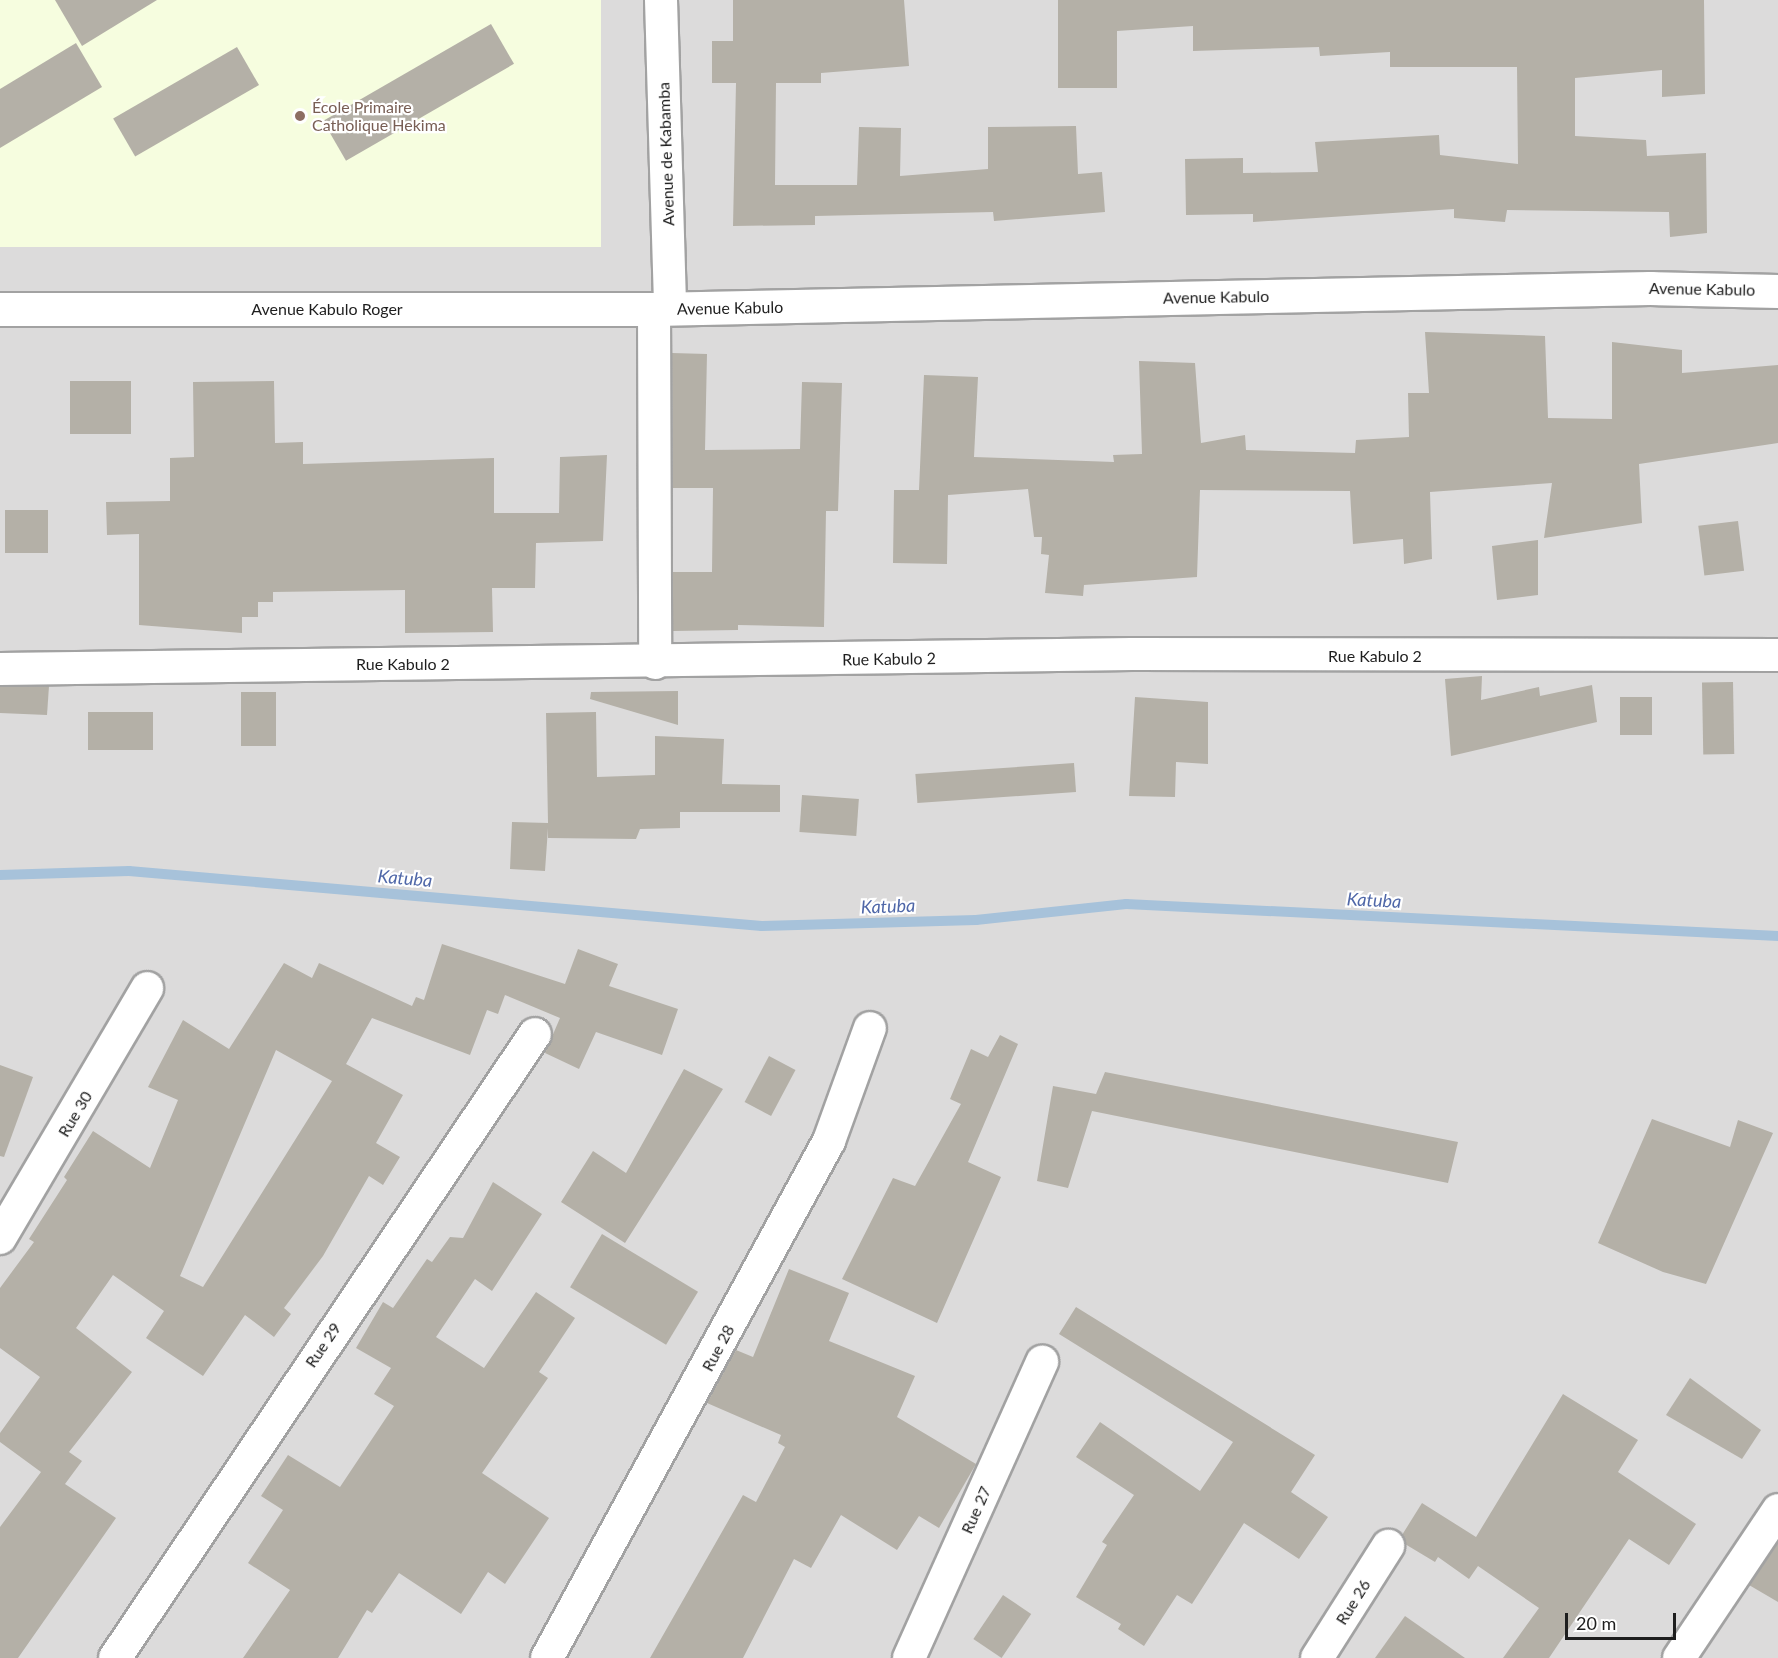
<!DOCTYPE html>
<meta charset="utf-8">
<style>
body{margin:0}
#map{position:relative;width:1778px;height:1658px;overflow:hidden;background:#eeede4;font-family:Lato,sans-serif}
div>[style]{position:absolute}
.residential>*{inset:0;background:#dcdbdb;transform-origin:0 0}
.education>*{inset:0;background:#f6fddf;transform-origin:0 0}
.stream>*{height:10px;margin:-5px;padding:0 5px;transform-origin:5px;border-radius:5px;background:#a7c2da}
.building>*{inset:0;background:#b4b0a7;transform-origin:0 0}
.roads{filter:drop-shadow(2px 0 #a2a2a2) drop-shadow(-2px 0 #a2a2a2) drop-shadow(0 2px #a2a2a2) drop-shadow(0 -2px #a2a2a2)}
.minor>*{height:32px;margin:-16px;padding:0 16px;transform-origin:16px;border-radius:16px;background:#fff}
.tertiary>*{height:33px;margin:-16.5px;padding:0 16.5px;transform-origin:16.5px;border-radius:16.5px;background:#fff}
.dots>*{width:16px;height:16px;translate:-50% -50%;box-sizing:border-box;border:3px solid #fff;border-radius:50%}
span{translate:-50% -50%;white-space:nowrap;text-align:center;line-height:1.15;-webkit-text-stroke:4.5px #fff;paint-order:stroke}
.education-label{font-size:16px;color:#785e54}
.left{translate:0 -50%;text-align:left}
.street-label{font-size:16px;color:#1e1e1e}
.water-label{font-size:18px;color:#4f67a8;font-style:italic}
.scale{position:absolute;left:1565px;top:1613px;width:111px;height:27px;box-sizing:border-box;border:3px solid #1e1e1e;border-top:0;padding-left:8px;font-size:18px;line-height:21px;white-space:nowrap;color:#1e1e1e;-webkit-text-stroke:4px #fff;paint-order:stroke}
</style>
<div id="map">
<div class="residential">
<i style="left:0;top:0;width:1778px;height:1658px"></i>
</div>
<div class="education">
<i style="left:0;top:0;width:601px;height:247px"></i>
</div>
<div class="stream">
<i style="left:0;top:875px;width:129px;rotate:-1.8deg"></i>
<i style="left:129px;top:871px;width:635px;rotate:4.97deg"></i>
<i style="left:762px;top:926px;width:214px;rotate:-1.6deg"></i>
<i style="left:976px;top:920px;width:151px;rotate:-6.1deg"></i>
<i style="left:1126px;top:904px;width:653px;rotate:2.81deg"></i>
</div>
<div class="building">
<i style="clip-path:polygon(55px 0,157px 0,82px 46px)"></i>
<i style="clip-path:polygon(733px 0,904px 0,909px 66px,821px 73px,821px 83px,776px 83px,775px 185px,857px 185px,859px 127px,901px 128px,900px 176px,988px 169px,988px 127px,1076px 126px,1078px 174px,1102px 172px,1105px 212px,994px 221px,993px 212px,815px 216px,815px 225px,733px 226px,736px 83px,712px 83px,712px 41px,733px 41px)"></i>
<i style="clip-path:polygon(1058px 0,1704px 0,1705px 94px,1662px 97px,1662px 70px,1575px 78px,1575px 136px,1646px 140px,1647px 156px,1706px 153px,1707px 233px,1670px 237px,1669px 212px,1507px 210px,1505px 222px,1454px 218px,1454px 209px,1253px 222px,1253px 214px,1186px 215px,1185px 159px,1243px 158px,1243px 173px,1318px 172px,1315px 142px,1439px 135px,1440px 155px,1518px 164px,1517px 67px,1390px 67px,1390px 52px,1320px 56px,1319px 47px,1193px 51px,1193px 26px,1117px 31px,1117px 88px,1058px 88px)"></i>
<i style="left:491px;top:24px;width:46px;height:194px;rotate:60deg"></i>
<i style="clip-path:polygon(76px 43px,102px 87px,0 148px,0 89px)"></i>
<i style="left:237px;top:47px;width:44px;height:143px;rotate:60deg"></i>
<i style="clip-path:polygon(1425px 332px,1545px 336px,1548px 418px,1612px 419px,1612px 342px,1682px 350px,1682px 373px,1778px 365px,1778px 443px,1639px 464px,1642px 523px,1544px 538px,1552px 483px,1430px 492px,1432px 559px,1404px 564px,1403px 539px,1353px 544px,1350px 491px,1200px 490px,1197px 577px,1084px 585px,1083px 596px,1045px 593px,1049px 555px,1041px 554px,1042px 537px,1034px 537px,1028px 489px,948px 495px,947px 564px,893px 563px,894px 490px,919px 490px,924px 375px,978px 377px,974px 457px,1114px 462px,1113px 455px,1142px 454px,1139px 361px,1195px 363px,1201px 443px,1245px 435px,1246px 450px,1355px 453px,1356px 440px,1409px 437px,1408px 393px,1429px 393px)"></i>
<i style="clip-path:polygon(672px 353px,707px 354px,705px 450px,800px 449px,802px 382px,842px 383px,838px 511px,826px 511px,824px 627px,738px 625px,738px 630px,673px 631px,673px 572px,712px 572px,713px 488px,673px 488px)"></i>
<i style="left:131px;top:381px;width:53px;height:61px;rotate:90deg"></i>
<i style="clip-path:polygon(274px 381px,275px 443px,303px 442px,303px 464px,494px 458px,494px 513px,559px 513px,560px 457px,607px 455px,603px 541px,536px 543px,535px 588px,492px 588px,493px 632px,405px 633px,405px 590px,273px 592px,273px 602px,258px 602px,258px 617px,242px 617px,242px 633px,139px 625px,139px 534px,107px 535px,106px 502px,170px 501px,170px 458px,194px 457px,193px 382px)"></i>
<i style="left:5px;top:510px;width:43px;height:43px"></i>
<i style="left:1738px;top:521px;width:50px;height:40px;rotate:83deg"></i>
<i style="clip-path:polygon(1538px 540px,1538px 595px,1497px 600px,1492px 546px)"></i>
<i style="clip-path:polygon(1482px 676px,1481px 700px,1539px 687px,1540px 696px,1592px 685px,1597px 722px,1451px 756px,1445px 679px)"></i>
<i style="left:1733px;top:682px;width:72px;height:31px;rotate:89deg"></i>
<i style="clip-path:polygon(49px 686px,47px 715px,0 713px,0 687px)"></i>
<i style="clip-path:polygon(678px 691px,678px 725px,590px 699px,591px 692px)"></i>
<i style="left:241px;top:692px;width:35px;height:54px"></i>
<i style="clip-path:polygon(1135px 697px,1208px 702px,1208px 764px,1176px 762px,1175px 797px,1129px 796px)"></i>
<i style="left:1620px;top:697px;width:32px;height:38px"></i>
<i style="left:153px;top:712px;width:38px;height:65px;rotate:90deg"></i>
<i style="clip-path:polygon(596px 712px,597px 777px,655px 775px,655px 736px,724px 739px,722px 784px,780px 785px,780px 812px,680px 812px,680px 828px,640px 829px,636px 839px,548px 838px,548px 828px,545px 871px,510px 869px,512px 822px,548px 823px,546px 713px)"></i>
<i style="left:1074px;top:763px;width:29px;height:159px;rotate:86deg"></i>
<i style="left:802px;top:795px;width:57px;height:37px;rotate:4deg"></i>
<i style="clip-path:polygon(evenodd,442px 944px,565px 984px,578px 949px,618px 964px,609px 986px,678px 1009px,662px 1055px,596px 1032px,579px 1069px,545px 1053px,560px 1018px,505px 995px,498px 1014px,487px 1010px,470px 1055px,372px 1018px,346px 1064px,403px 1095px,376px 1143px,400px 1157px,383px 1185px,369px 1176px,323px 1256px,284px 1308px,291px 1314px,274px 1337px,245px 1315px,203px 1376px,146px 1338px,164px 1311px,113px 1275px,76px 1328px,132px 1372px,69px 1452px,82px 1461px,65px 1484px,116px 1518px,18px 1658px,0 1658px,0 1527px,41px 1472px,0 1442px,0 1433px,40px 1377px,0 1348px,0 1288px,34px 1242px,29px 1239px,67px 1180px,64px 1177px,93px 1131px,150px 1168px,178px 1100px,148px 1087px,183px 1020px,229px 1049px,284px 963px,312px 978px,319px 963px,412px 1006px,416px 997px,424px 1000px,442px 944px,276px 1050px,332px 1081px,203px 1287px,180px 1276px,276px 1050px)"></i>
<i style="clip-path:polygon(1000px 1035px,1018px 1044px,968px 1162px,1001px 1177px,937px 1323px,842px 1279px,893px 1178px,915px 1186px,961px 1104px,950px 1099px,971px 1049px,988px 1057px)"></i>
<i style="left:769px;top:1056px;width:30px;height:52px;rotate:28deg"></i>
<i style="clip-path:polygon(0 1065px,33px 1077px,4px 1157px,0 1156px)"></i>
<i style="clip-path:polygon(684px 1069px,723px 1089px,625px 1243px,561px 1202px,593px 1151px,626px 1173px)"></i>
<i style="clip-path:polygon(1105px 1072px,1458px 1142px,1448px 1183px,1092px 1111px,1068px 1188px,1037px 1181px,1053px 1086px,1096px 1094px)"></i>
<i style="clip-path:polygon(1652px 1119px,1730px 1147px,1738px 1120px,1773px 1133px,1706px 1284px,1663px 1272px,1598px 1243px)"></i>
<i style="clip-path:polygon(493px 1182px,542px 1214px,492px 1291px,475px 1279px,436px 1337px,484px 1368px,536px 1292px,575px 1318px,539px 1372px,548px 1378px,482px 1473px,549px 1518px,505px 1584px,488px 1572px,461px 1614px,399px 1573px,372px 1613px,367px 1610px,338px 1658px,243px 1658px,290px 1590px,248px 1563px,283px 1510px,261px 1496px,288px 1455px,340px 1487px,394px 1406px,374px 1394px,391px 1368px,356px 1348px,383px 1302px,393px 1308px,427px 1259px,432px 1262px,450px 1237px,463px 1238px)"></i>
<i style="left:602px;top:1234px;width:112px;height:62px;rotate:31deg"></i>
<i style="clip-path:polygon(789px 1269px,849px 1293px,829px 1341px,915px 1376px,897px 1417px,976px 1464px,939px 1528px,919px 1516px,897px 1550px,841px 1515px,811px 1568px,794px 1559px,743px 1658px,650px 1658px,743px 1495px,756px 1502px,785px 1447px,778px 1443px,781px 1435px,707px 1403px,736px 1350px,753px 1357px)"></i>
<i style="clip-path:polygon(1076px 1307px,1315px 1455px,1291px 1492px,1328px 1517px,1299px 1559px,1244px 1523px,1192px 1604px,1177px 1595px,1144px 1646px,1118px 1629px,1121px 1624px,1076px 1597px,1107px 1545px,1102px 1542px,1134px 1495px,1076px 1457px,1100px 1422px,1200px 1491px,1233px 1442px,1059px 1334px)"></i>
<i style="clip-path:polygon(1690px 1378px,1761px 1430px,1742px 1459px,1666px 1415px)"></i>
<i style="clip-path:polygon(1563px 1394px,1638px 1440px,1618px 1472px,1696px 1524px,1669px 1565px,1629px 1539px,1549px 1658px,1503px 1658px,1539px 1608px,1478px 1566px,1469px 1579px,1438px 1557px,1435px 1562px,1405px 1544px,1402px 1535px,1422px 1503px,1476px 1537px)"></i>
<i style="clip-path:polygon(1778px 1542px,1778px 1602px,1749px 1585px)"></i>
<i style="left:1003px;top:1595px;width:34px;height:53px;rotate:34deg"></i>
<i style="clip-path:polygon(1405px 1616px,1465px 1658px,1375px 1658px)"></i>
</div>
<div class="roads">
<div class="minor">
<i style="left:661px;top:0;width:309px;rotate:88.3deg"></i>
<i style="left:654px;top:309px;width:354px;rotate:89.8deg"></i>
<i style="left:0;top:669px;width:1132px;rotate:-0.76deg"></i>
<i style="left:1132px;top:654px;width:646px;rotate:0.09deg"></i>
<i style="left:0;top:1238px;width:290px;rotate:-59.5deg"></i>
<i style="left:115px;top:1658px;width:752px;rotate:-56.06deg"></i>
<i style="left:547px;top:1658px;width:589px;rotate:-61.39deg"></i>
<i style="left:829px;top:1141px;width:120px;rotate:-70.1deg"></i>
<i style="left:909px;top:1658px;width:325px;rotate:-65.8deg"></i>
<i style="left:1317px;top:1658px;width:133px;rotate:-57.6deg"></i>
<i style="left:1679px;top:1658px;width:178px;rotate:-56.2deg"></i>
</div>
<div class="tertiary">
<i style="left:0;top:309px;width:654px"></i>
<i style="left:654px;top:309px;width:996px;rotate:-1.21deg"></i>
<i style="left:1650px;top:288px;width:128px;rotate:1.3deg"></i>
</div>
</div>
<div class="dots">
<i style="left:300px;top:116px;background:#8d6e63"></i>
</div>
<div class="education-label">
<span class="left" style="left:312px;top:116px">École Primaire<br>Catholique Hekima</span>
</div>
<div class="street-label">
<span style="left:666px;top:154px;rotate:-92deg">Avenue de Kabamba</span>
<span style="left:1702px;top:289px;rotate:1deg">Avenue Kabulo</span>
<span style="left:1216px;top:297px;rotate:-1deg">Avenue Kabulo</span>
<span style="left:730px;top:308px;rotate:-1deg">Avenue Kabulo</span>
<span style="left:327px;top:309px">Avenue Kabulo Roger</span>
<span style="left:1375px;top:656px">Rue Kabulo 2</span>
<span style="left:889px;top:659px;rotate:-1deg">Rue Kabulo 2</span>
<span style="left:403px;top:664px">Rue Kabulo 2</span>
<span style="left:75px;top:1114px;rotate:-59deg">Rue 30</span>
<span style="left:323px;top:1345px;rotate:-56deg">Rue 29</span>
<span style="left:718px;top:1348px;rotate:-62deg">Rue 28</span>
<span style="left:976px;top:1510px;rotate:-66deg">Rue 27</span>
<span style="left:1353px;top:1602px;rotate:-58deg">Rue 26</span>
</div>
<div class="water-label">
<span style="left:405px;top:878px;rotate:5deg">Katuba</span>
<span style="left:1374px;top:900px;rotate:3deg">Katuba</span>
<span style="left:888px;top:906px;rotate:-2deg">Katuba</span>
</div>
<div class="scale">20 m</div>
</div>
